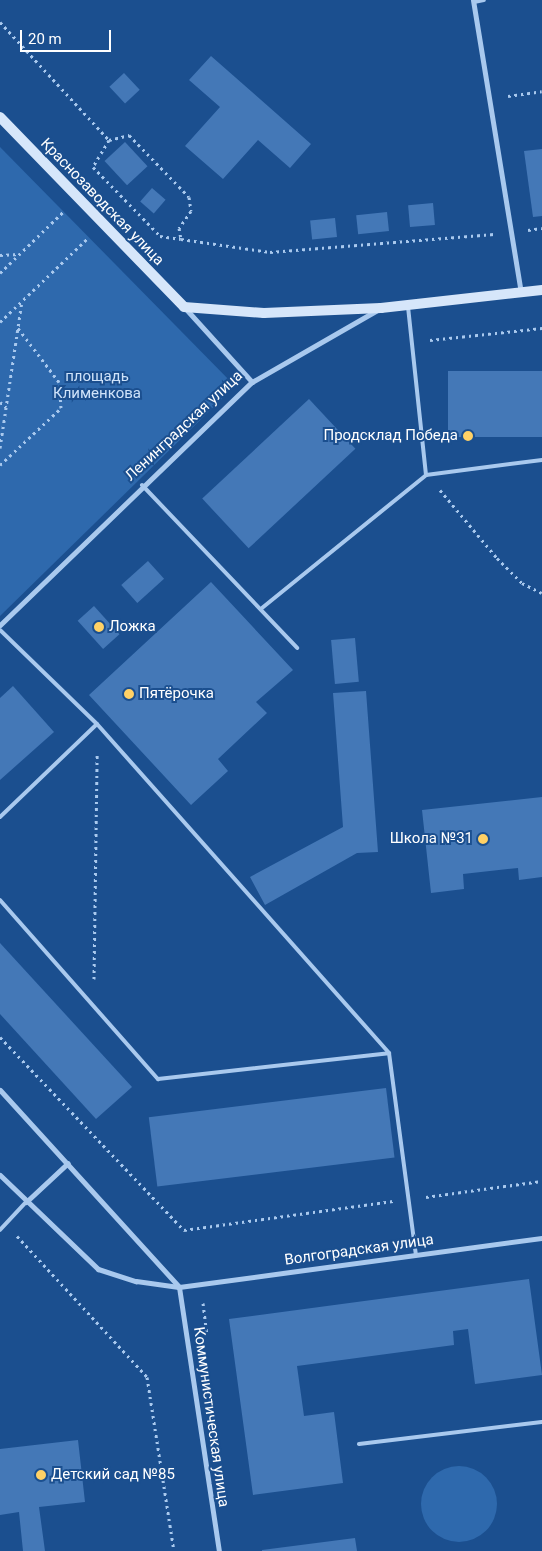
<!DOCTYPE html>
<meta charset="utf-8">
<style>
body{margin:0}
#map{position:relative;width:542px;height:1551px;overflow:hidden;background:#1b4f8f;font-family:Roboto,sans-serif}
div>[style]{position:absolute}
.green>*{inset:0;background:#2e69ad}
.round{border-radius:50%}
.building>*{inset:0;background:#4478b7;transform-origin:0 0}
.path>*{height:3px;margin-top:-1.5px;transform-origin:0;background:repeating-linear-gradient(90deg,#a9c9ee 0 2.5px,transparent 0 6.5px)}
.lane>*{height:4px;margin:-2px;padding:0 2px;transform-origin:2px;border-radius:2px;background:#a9c9ee}
.street>*{height:5px;margin:-2.5px;padding:0 2.5px;transform-origin:2.5px;border-radius:2.5px;background:#a9c9ee}
.secondary>*{height:10px;margin:-5px;padding:0 5px;transform-origin:5px;border-radius:5px;background:#d6e6fa}
.dots>*{width:14px;height:14px;translate:-50% -50%;box-sizing:border-box;border:2px solid #1b4f8f;border-radius:50%}
span{translate:-50% -50%;white-space:nowrap;text-align:center;line-height:1.15;-webkit-text-stroke:4px #1b4f8f;paint-order:stroke}
.street-label{font-size:15px;color:#fff}
.park-label{font-size:15px;color:#cfe3fa}
.poi-label{font-size:15px;color:#fff}
.right{translate:-100% -50%;text-align:right}
.left{translate:0 -50%;text-align:left}
.scale{position:absolute;left:20px;top:30px;width:91px;height:22px;box-sizing:border-box;border:2px solid #fff;border-top:0;padding-left:6px;font-size:15px;line-height:18px;white-space:nowrap;color:#fff;-webkit-text-stroke:4px #1b4f8f;paint-order:stroke}
</style>
<div id="map">
<div class="green">
<i style="clip-path:polygon(0 147px,235px 386px,0 616px)"></i>
<i class="round" style="left:421px;top:1466px;width:76px;height:76px"></i>
</div>
<div class="building">
<i style="clip-path:polygon(211px 56px,311px 144px,290px 168px,258px 140px,223px 179px,185px 146px,220px 107px,189px 80px)"></i>
<i style="left:124px;top:73px;width:23px;height:20px;rotate:47deg"></i>
<i style="left:125px;top:142px;width:33px;height:28px;rotate:47deg"></i>
<i style="clip-path:polygon(542px 149px,542px 216px,533px 217px,524px 151px)"></i>
<i style="left:152px;top:188px;width:18px;height:18px;rotate:41deg"></i>
<i style="left:433px;top:203px;width:22px;height:25px;rotate:85deg"></i>
<i style="left:387px;top:212px;width:19px;height:31px;rotate:84deg"></i>
<i style="left:335px;top:218px;width:19px;height:25px;rotate:84deg"></i>
<i style="left:542px;top:371px;width:66px;height:94px;rotate:90deg"></i>
<i style="left:309px;top:399px;width:68px;height:146px;rotate:47deg"></i>
<i style="left:148px;top:561px;width:24px;height:36px;rotate:48deg"></i>
<i style="clip-path:polygon(211px 582px,293px 670px,256px 702px,267px 713px,218px 759px,228px 771px,191px 805px,89px 695px)"></i>
<i style="left:94px;top:606px;width:38px;height:22px;rotate:48deg"></i>
<i style="left:355px;top:638px;width:44px;height:24px;rotate:85deg"></i>
<i style="clip-path:polygon(13px 686px,54px 732px,0 780px,0 698px)"></i>
<i style="clip-path:polygon(366px 691px,378px 852px,357px 853px,265px 905px,250px 877px,343px 827px,333px 693px)"></i>
<i style="clip-path:polygon(542px 797px,542px 877px,519px 880px,518px 868px,463px 874px,464px 889px,431px 893px,422px 810px)"></i>
<i style="clip-path:polygon(0 943px,132px 1087px,96px 1119px,0 1014px)"></i>
<i style="left:386px;top:1088px;width:70px;height:239px;rotate:83deg"></i>
<i style="clip-path:polygon(529px 1279px,542px 1375px,475px 1384px,468px 1329px,453px 1331px,454px 1345px,297px 1366px,304px 1416px,334px 1412px,343px 1483px,253px 1495px,229px 1319px)"></i>
<i style="clip-path:polygon(78px 1440px,85px 1502px,39px 1507px,45px 1551px,23px 1551px,19px 1512px,0 1515px,0 1449px)"></i>
<i style="clip-path:polygon(355px 1538px,357px 1551px,262px 1551px,262px 1550px)"></i>
</div>
<div class="path">
<i style="left:0;top:22px;width:161px;rotate:47.3deg"></i>
<i style="left:109px;top:140px;width:21px;rotate:-14deg"></i>
<i style="left:129px;top:135px;width:86px;rotate:45.9deg"></i>
<i style="left:189px;top:197px;width:14px;rotate:82deg"></i>
<i style="left:191px;top:211px;width:21px;rotate:125deg"></i>
<i style="left:179px;top:228px;width:11px;rotate:80deg"></i>
<i style="left:181px;top:239px;width:90px;rotate:8.3deg"></i>
<i style="left:270px;top:252px;width:225px;rotate:-4.6deg"></i>
<i style="left:508px;top:96px;width:34px;rotate:-8deg"></i>
<i style="left:109px;top:140px;width:31px;rotate:121deg"></i>
<i style="left:93px;top:167px;width:96px;rotate:45.8deg"></i>
<i style="left:160px;top:236px;width:21px;rotate:8deg"></i>
<i style="left:528px;top:230px;width:14px;rotate:-8deg"></i>
<i style="left:0;top:255px;width:19px;rotate:-3deg"></i>
<i style="left:0;top:273px;width:89px;rotate:-44.1deg"></i>
<i style="left:0;top:322px;width:122px;rotate:-43.7deg"></i>
<i style="left:430px;top:340px;width:113px;rotate:-6.1deg"></i>
<i style="left:0;top:402px;width:8px;rotate:40deg"></i>
<i style="left:0;top:448px;width:149px;rotate:-81.5deg"></i>
<i style="left:0;top:465px;width:83px;rotate:-43.1deg"></i>
<i style="left:61px;top:408px;width:26px;rotate:-94deg"></i>
<i style="left:59px;top:382px;width:68px;rotate:-127.2deg"></i>
<i style="left:440px;top:490px;width:89px;rotate:50deg"></i>
<i style="left:497px;top:558px;width:35px;rotate:45deg"></i>
<i style="left:522px;top:583px;width:22px;rotate:27deg"></i>
<i style="left:94px;top:979px;width:227px;rotate:-89.2deg"></i>
<i style="left:0;top:1037px;width:267px;rotate:46.4deg"></i>
<i style="left:184px;top:1230px;width:211px;rotate:-7.9deg"></i>
<i style="left:426px;top:1197px;width:117px;rotate:-7.9deg"></i>
<i style="left:17px;top:1236px;width:192px;rotate:47.3deg"></i>
<i style="left:147px;top:1377px;width:176px;rotate:81.2deg"></i>
<i style="left:203px;top:1303px;width:31px;rotate:83deg"></i>
</div>
<div class="lane">
<i style="left:474px;top:2px;width:10px;rotate:-11deg"></i>
<i style="left:426px;top:475px;width:117px;rotate:-7.4deg"></i>
<i style="left:142px;top:485px;width:225px;rotate:46.4deg"></i>
<i style="left:262px;top:608px;width:211px;rotate:-39deg"></i>
<i style="left:426px;top:475px;width:169px;rotate:-96.1deg"></i>
<i style="left:0;top:630px;width:135px;rotate:44.1deg"></i>
<i style="left:97px;top:724px;width:440px;rotate:48.4deg"></i>
<i style="left:389px;top:1053px;width:204px;rotate:82.4deg"></i>
<i style="left:0;top:817px;width:134px;rotate:-43.8deg"></i>
<i style="left:0;top:900px;width:239px;rotate:48.6deg"></i>
<i style="left:158px;top:1079px;width:232px;rotate:-6.4deg"></i>
<i style="left:0;top:1230px;width:38px;rotate:-47deg"></i>
<i style="left:359px;top:1444px;width:184px;rotate:-6.9deg"></i>
</div>
<div class="street">
<i style="left:473px;top:0;width:297px;rotate:80.7deg"></i>
<i style="left:185px;top:308px;width:100px;rotate:47.8deg"></i>
<i style="left:0;top:625px;width:350px;rotate:-44deg"></i>
<i style="left:252px;top:382px;width:144px;rotate:-29.9deg"></i>
<i style="left:0;top:1090px;width:266px;rotate:47.7deg"></i>
<i style="left:179px;top:1287px;width:267px;rotate:81.4deg"></i>
<i style="left:0;top:1175px;width:136px;rotate:43.8deg"></i>
<i style="left:98px;top:1269px;width:40px;rotate:18deg"></i>
<i style="left:136px;top:1281px;width:43px;rotate:7.9deg"></i>
<i style="left:179px;top:1287px;width:366px;rotate:-7.7deg"></i>
<i style="left:26px;top:1202px;width:57px;rotate:-42.9deg"></i>
</div>
<div class="secondary">
<i style="left:0;top:117px;width:264px;rotate:45.9deg"></i>
<i style="left:184px;top:307px;width:80px;rotate:4.3deg"></i>
<i style="left:264px;top:313px;width:117px;rotate:-2.4deg"></i>
<i style="left:381px;top:308px;width:162px;rotate:-6.4deg"></i>
</div>
<div class="dots">
<i style="left:468px;top:436px;background:#ffd166"></i>
<i style="left:99px;top:627px;background:#ffd166"></i>
<i style="left:129px;top:694px;background:#ffd166"></i>
<i style="left:483px;top:839px;background:#ffd166"></i>
<i style="left:41px;top:1475px;background:#ffd166"></i>
</div>
<div class="street-label">
<span style="left:102px;top:202px;rotate:46deg">Краснозаводская улица</span>
<span style="left:184px;top:426px;rotate:-43deg">Ленинградская улица</span>
<span style="left:359px;top:1250px;rotate:-8deg">Волгоградская улица</span>
<span style="left:211px;top:1417px;rotate:82deg">Коммунистическая улица</span>
</div>
<div class="park-label">
<span style="left:97px;top:385px">площадь<br>Клименкова</span>
</div>
<div class="poi-label">
<span class="right" style="left:458px;top:436px">Продсклад Победа</span>
<span class="left" style="left:109px;top:627px">Ложка</span>
<span class="left" style="left:139px;top:694px">Пятёрочка</span>
<span class="right" style="left:473px;top:839px">Школа №31</span>
<span class="left" style="left:51px;top:1475px">Детский сад №85</span>
</div>
<div class="scale">20 m</div>
</div>
